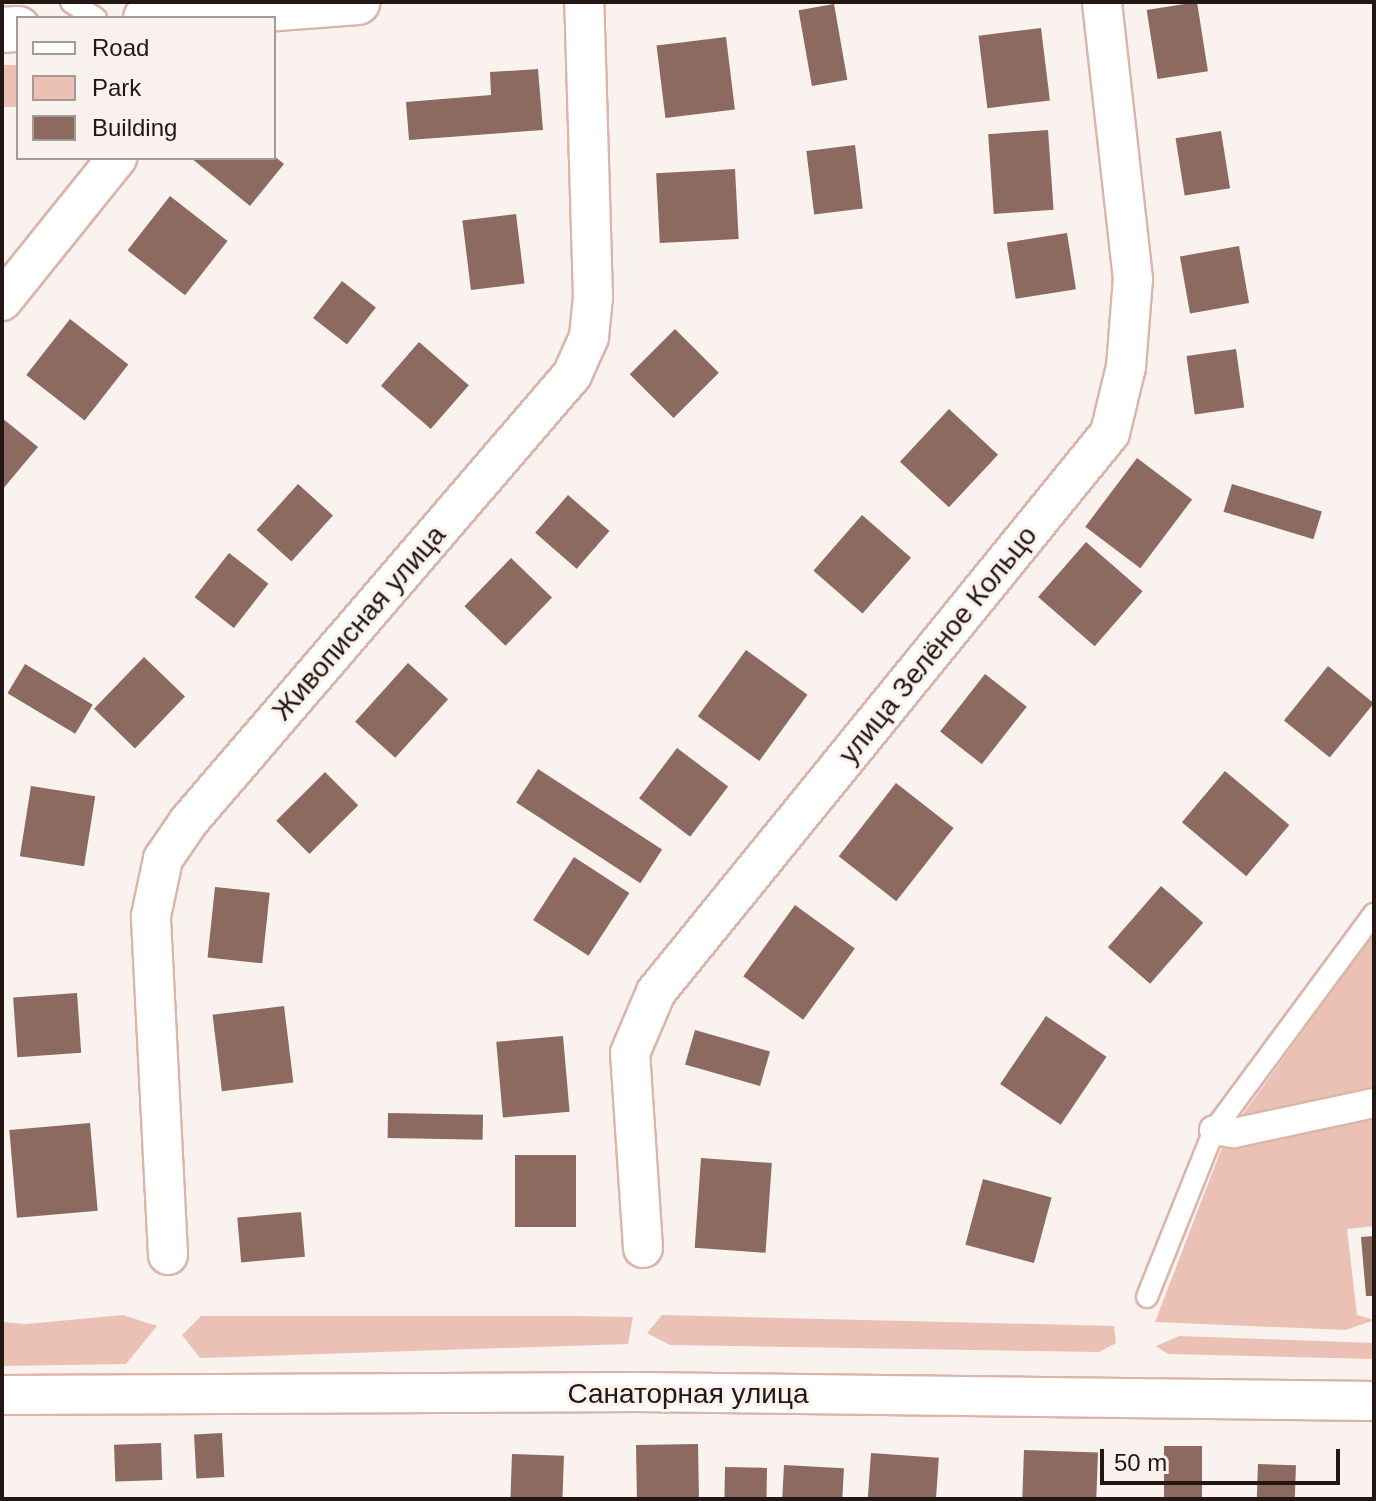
<!DOCTYPE html>
<meta charset="utf-8">
<style>
body{margin:0}
#map{position:relative;width:1376px;height:1501px;overflow:hidden;background:#faf2ef;font-family:Helvetica,sans-serif}
div>[style]{position:absolute}
.green>*{inset:0;background:#eac1b4;transform-origin:0 0}
.building>*{inset:0;background:#8d6a5f;transform-origin:0 0}
.roads{filter:drop-shadow(2px 0 #dbb5a9) drop-shadow(-2px 0 #dbb5a9) drop-shadow(0 2px #dbb5a9) drop-shadow(0 -2px #dbb5a9)}
.service>*{height:20px;margin:-10px;padding:0 10px;transform-origin:10px;border-radius:10px;background:#fff}
.pedestrian>*{height:28px;margin:-14px;padding:0 14px;transform-origin:14px;border-radius:14px;background:#fff}
.minor>*{height:38px;margin:-19px;padding:0 19px;transform-origin:19px;border-radius:19px;background:#fff}
.tertiary>*{height:44px;margin:-22px;padding:0 22px;transform-origin:22px;border-radius:22px;background:#fff}
span{translate:-50% -50%;white-space:nowrap;text-align:center;line-height:1.15;-webkit-text-stroke:6px #faf2ef;paint-order:stroke}
.street-label{font-size:28px;color:#241612}
.frame{position:absolute;inset:0;border:4px solid #241612;pointer-events:none}
.legend{position:absolute;left:16px;top:16px;width:260px;height:144px;box-sizing:border-box;background:#faf2ef;border:2px solid #a49a97;margin:0;padding:10px 14px;list-style:none;font-size:24px;color:#241612}
.legend li{display:flex;align-items:center;gap:16px;height:40px}
.legend b{width:40px;border:2px solid #a49a97}
.scale{position:absolute;left:1100px;top:1449px;width:240px;height:36px;box-sizing:border-box;border:4px solid #241612;border-top:0;padding-left:10px;font-size:24px;line-height:28px;white-space:nowrap;color:#241612;-webkit-text-stroke:6px #faf2ef;paint-order:stroke}
</style>
<div id="map">
<div class="green">
<i style="left:18px;top:65px;width:42px;height:16px;rotate:90deg"></i>
<i style="clip-path:polygon(1374px 933px,1374px 1094px,1235px 1125px)"></i>
<i style="clip-path:polygon(1374px 1109px,1374px 1226px,1347px 1229px,1357px 1315px,1374px 1320px,1346px 1330px,1155px 1322px,1224px 1142px)"></i>
<i style="clip-path:polygon(123px 1315px,157px 1326px,126px 1364px,2px 1366px,2px 1322px,26px 1324px)"></i>
<i style="clip-path:polygon(662px 1315px,1114px 1326px,1116px 1343px,1099px 1352px,670px 1345px,647px 1333px)"></i>
<i style="clip-path:polygon(201px 1316px,572px 1316px,633px 1317px,628px 1344px,200px 1358px,182px 1335px)"></i>
<i style="clip-path:polygon(1179px 1336px,1374px 1343px,1374px 1359px,1168px 1354px,1156px 1346px)"></i>
</div>
<div class="building">
<i style="left:1197px;top:2px;width:70px;height:51px;rotate:81deg"></i>
<i style="left:834px;top:4px;width:77px;height:36px;rotate:80deg"></i>
<i style="left:1041px;top:28px;width:73px;height:63px;rotate:83deg"></i>
<i style="left:726px;top:37px;width:73px;height:70px;rotate:83deg"></i>
<i style="clip-path:polygon(538px 69px,543px 130px,409px 140px,406px 102px,491px 95px,490px 72px)"></i>
<i style="left:1048px;top:130px;width:80px;height:60px;rotate:86deg"></i>
<i style="left:1221px;top:131px;width:58px;height:46px;rotate:81deg"></i>
<i style="left:855px;top:145px;width:64px;height:49px;rotate:83deg"></i>
<i style="clip-path:polygon(274px 156px,284px 164px,250px 206px,191px 158px)"></i>
<i style="left:735px;top:169px;width:70px;height:79px;rotate:87deg"></i>
<i style="left:170px;top:196px;width:73px;height:69px;rotate:38deg"></i>
<i style="left:516px;top:214px;width:70px;height:54px;rotate:83deg"></i>
<i style="left:1067px;top:233px;width:57px;height:61px;rotate:81deg"></i>
<i style="left:1239px;top:246px;width:58px;height:60px;rotate:80deg"></i>
<i style="left:342px;top:281px;width:43px;height:47px;rotate:38deg"></i>
<i style="left:70px;top:319px;width:74px;height:71px;rotate:38deg"></i>
<i style="left:675px;top:329px;width:62px;height:64px;rotate:45deg"></i>
<i style="left:419px;top:342px;width:66px;height:58px;rotate:41deg"></i>
<i style="left:1236px;top:349px;width:59px;height:50px;rotate:82deg"></i>
<i style="left:949px;top:409px;width:67px;height:72px;rotate:43deg"></i>
<i style="clip-path:polygon(2px 418px,38px 447px,2px 490px)"></i>
<i style="left:1137px;top:458px;width:69px;height:86px;rotate:37deg"></i>
<i style="left:298px;top:484px;width:47px;height:62px;rotate:42deg"></i>
<i style="left:1232px;top:484px;width:94px;height:29px;rotate:17deg"></i>
<i style="left:568px;top:495px;width:55px;height:50px;rotate:41deg"></i>
<i style="left:862px;top:515px;width:65px;height:74px;rotate:41deg"></i>
<i style="left:1086px;top:542px;width:75px;height:73px;rotate:41deg"></i>
<i style="left:229px;top:553px;width:50px;height:56px;rotate:38deg"></i>
<i style="left:511px;top:558px;width:57px;height:67px;rotate:44deg"></i>
<i style="left:746px;top:650px;width:76px;height:82px;rotate:36deg"></i>
<i style="left:144px;top:657px;width:57px;height:72px;rotate:44deg"></i>
<i style="left:408px;top:663px;width:54px;height:79px;rotate:42deg"></i>
<i style="left:25px;top:664px;width:79px;height:34px;rotate:31deg"></i>
<i style="left:1328px;top:666px;width:59px;height:70px;rotate:39deg"></i>
<i style="left:985px;top:674px;width:53px;height:73px;rotate:38deg"></i>
<i style="left:677px;top:748px;width:64px;height:63px;rotate:37deg"></i>
<i style="left:538px;top:769px;width:148px;height:40px;rotate:33deg"></i>
<i style="left:1225px;top:771px;width:84px;height:67px;rotate:40deg"></i>
<i style="left:325px;top:772px;width:47px;height:69px;rotate:45deg"></i>
<i style="left:896px;top:783px;width:73px;height:93px;rotate:38deg"></i>
<i style="left:31px;top:786px;width:65px;height:71px;rotate:9deg"></i>
<i style="left:574px;top:857px;width:66px;height:75px;rotate:33deg"></i>
<i style="left:1161px;top:886px;width:56px;height:81px;rotate:41deg"></i>
<i style="left:215px;top:887px;width:55px;height:71px;rotate:6deg"></i>
<i style="left:795px;top:905px;width:74px;height:88px;rotate:36deg"></i>
<i style="left:77px;top:993px;width:60px;height:64px;rotate:86deg"></i>
<i style="left:284px;top:1006px;width:77px;height:72px;rotate:83deg"></i>
<i style="left:1046px;top:1016px;width:73px;height:82px;rotate:34deg"></i>
<i style="left:695px;top:1030px;width:78px;height:36px;rotate:16deg"></i>
<i style="left:563px;top:1036px;width:76px;height:67px;rotate:85deg"></i>
<i style="left:388px;top:1113px;width:95px;height:25px;rotate:1deg"></i>
<i style="left:90px;top:1123px;width:88px;height:81px;rotate:85deg"></i>
<i style="left:576px;top:1155px;width:72px;height:61px;rotate:90deg"></i>
<i style="left:701px;top:1158px;width:71px;height:90px;rotate:4deg"></i>
<i style="left:983px;top:1179px;width:71px;height:68px;rotate:15deg"></i>
<i style="left:301px;top:1212px;width:45px;height:64px;rotate:85deg"></i>
<i style="clip-path:polygon(1374px 1236px,1374px 1296px,1366px 1296px,1361px 1237px)"></i>
<i style="left:222px;top:1433px;width:44px;height:28px;rotate:87deg"></i>
<i style="left:161px;top:1443px;width:37px;height:47px;rotate:88deg"></i>
<i style="left:698px;top:1444px;width:55px;height:62px;rotate:89deg"></i>
<i style="left:1164px;top:1446px;width:38px;height:53px"></i>
<i style="left:1024px;top:1450px;width:74px;height:49px;rotate:2deg"></i>
<i style="left:871px;top:1453px;width:68px;height:46px;rotate:4deg"></i>
<i style="left:512px;top:1454px;width:52px;height:45px;rotate:2deg"></i>
<i style="left:1258px;top:1464px;width:38px;height:35px;rotate:2deg"></i>
<i style="left:784px;top:1465px;width:60px;height:34px;rotate:3deg"></i>
<i style="left:725px;top:1467px;width:42px;height:32px;rotate:1deg"></i>
</div>
<div class="roads">
<div class="service">
<i style="left:71px;top:2px;width:30px;rotate:33deg"></i>
<i style="left:1147px;top:1297px;width:180px;rotate:-68.1deg"></i>
<i style="left:1214px;top:1130px;width:269px;rotate:-53.5deg"></i>
</div>
<div class="pedestrian">
<i style="left:1214px;top:1130px;width:20px;rotate:9deg"></i>
<i style="left:1234px;top:1133px;width:143px;rotate:-12.1deg"></i>
</div>
<div class="minor">
<i style="left:2px;top:301px;width:184px;rotate:-51.2deg"></i>
<i style="left:643px;top:1248px;width:195px;rotate:-93.8deg"></i>
<i style="left:630px;top:1053px;width:66px;rotate:-66.9deg"></i>
<i style="left:656px;top:992px;width:720px;rotate:-50.92deg"></i>
<i style="left:1110px;top:433px;width:68px;rotate:-76.4deg"></i>
<i style="left:1126px;top:367px;width:88px;rotate:-85.5deg"></i>
<i style="left:1133px;top:279px;width:279px;rotate:-96.4deg"></i>
<i style="left:168px;top:1255px;width:339px;rotate:-92.9deg"></i>
<i style="left:151px;top:916px;width:58px;rotate:-78.1deg"></i>
<i style="left:163px;top:859px;width:46px;rotate:-55.6deg"></i>
<i style="left:189px;top:821px;width:588px;rotate:-49.35deg"></i>
<i style="left:572px;top:375px;width:42px;rotate:-65.9deg"></i>
<i style="left:589px;top:337px;width:40px;rotate:-84.3deg"></i>
<i style="left:593px;top:297px;width:295px;rotate:-91.7deg"></i>
<i style="left:2px;top:1395px;width:636px;rotate:-0.27deg"></i>
<i style="left:638px;top:1392px;width:736px;rotate:0.7deg"></i>
</div>
<div class="tertiary">
<i style="left:146px;top:18px;width:212px;rotate:-4.3deg"></i>
<i style="left:2px;top:30px;width:16px;rotate:-4deg"></i>
</div>
</div>
<div class="street-label">
<span style="left:359px;top:623px;rotate:-49deg">Живописная улица</span>
<span style="left:938px;top:645px;rotate:-51deg">улица Зелёное Кольцо</span>
<span style="left:688px;top:1394px">Санаторная улица</span>
</div>
<div class="frame"></div>
<ul class="legend">
<li><b style="height:10px;background:#fff"></b>Road</li>
<li><b style="height:22px;background:#eac1b4"></b>Park</li>
<li><b style="height:22px;background:#8d6a5f"></b>Building</li>
</ul>
<div class="scale">50 m</div>
</div>
